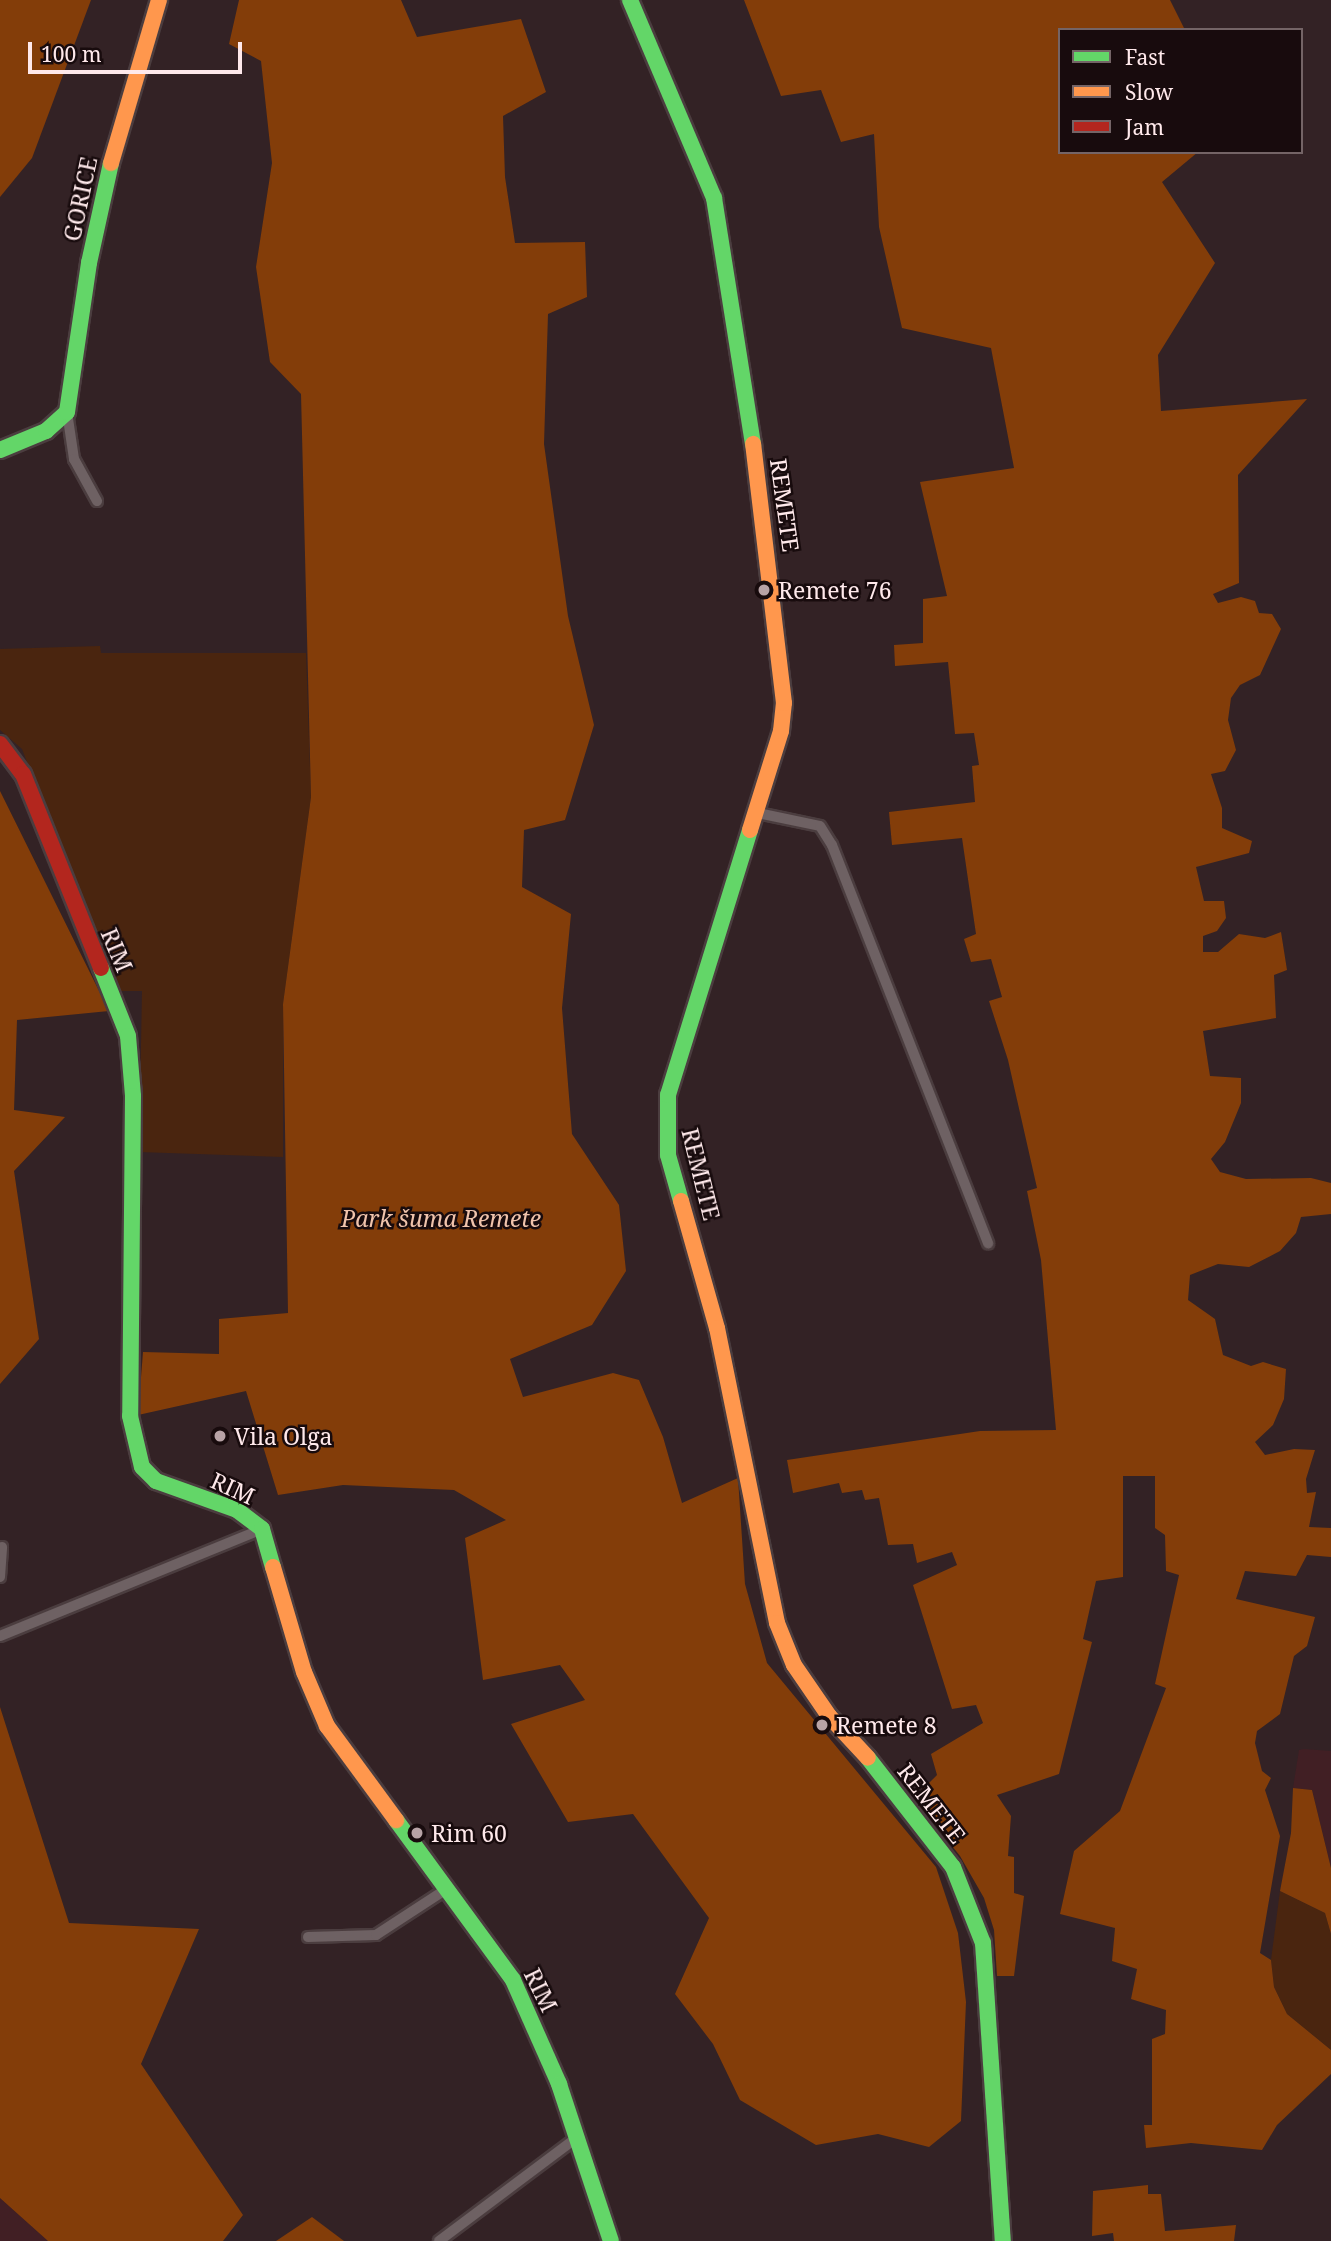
<!DOCTYPE html>
<meta charset="utf-8">
<style>
body{margin:0}
#map{position:relative;width:1331px;height:2241px;overflow:hidden;background:#332225;font-family:"Noto Serif",serif}
div>[style]{position:absolute}
.built>*{inset:0;background:#411f24}
.green>*{inset:0;background:#4a250f}
.forest>*{inset:0;background:#833d09}
.roads{filter:drop-shadow(2px 0 #4b3d3f) drop-shadow(-2px 0 #4b3d3f) drop-shadow(0 2px #4b3d3f) drop-shadow(0 -2px #4b3d3f)}
.street>*{height:10px;margin:-5px;padding:0 5px;transform-origin:5px;border-radius:5px;background:#6e6163}
.fast>*{height:16px;margin:-8px;padding:0 8px;transform-origin:8px;border-radius:8px;background:#63d668}
.slow>*{height:16px;margin:-8px;padding:0 8px;transform-origin:8px;border-radius:8px;background:#ff974d}
.jam>*{height:16px;margin:-8px;padding:0 8px;transform-origin:8px;border-radius:8px;background:#b3261e}
.dots>*{width:19px;height:19px;translate:-50% -50%;box-sizing:border-box;border:4px solid #180b0d;border-radius:50%}
span{translate:-50% -50%;white-space:nowrap;text-align:center;line-height:1.15;-webkit-text-stroke:5px #180b0d;paint-order:stroke}
.street-label{font-size:23px;color:#ffe9eb}
.poi-label{font-size:23px;color:#ffe9eb}
.left{translate:0 -50%;text-align:left}
.park-label{font-size:23px;color:#f1c4ac;font-style:italic}
.legend{position:absolute;left:1058px;top:28px;width:245px;height:126px;box-sizing:border-box;background:#180b0d;border:2px solid #746466;margin:0;padding:9px 12px;list-style:none;font-size:21px;color:#ffe9eb}
.legend li{display:flex;align-items:center;gap:14px;height:35px}
.legend b{width:35px;border:2px solid #746466}
.scale{position:absolute;left:28px;top:42px;width:214px;height:32px;box-sizing:border-box;border:4px solid #ffe9eb;border-top:0;padding-left:9px;font-size:21px;line-height:24px;white-space:nowrap;color:#ffe9eb;-webkit-text-stroke:5px #180b0d;paint-order:stroke}
</style>
<div id="map">
<div class="built">
<i style="clip-path:polygon(1304px 1749px,1331px 1751px,1331px 1868px,1312px 1790px,1293px 1788px,1299px 1750px)"></i>
<i style="clip-path:polygon(0 2198px,48px 2241px,0 2241px)"></i>
</div>
<div class="green">
<i style="clip-path:polygon(100px 646px,101px 653px,306px 653px,311px 797px,283px 1004px,283px 1157px,139px 1152px,142px 991px,116px 991px,22px 749px,0 730px,0 649px)"></i>
<i style="clip-path:polygon(1280px 1891px,1325px 1913px,1331px 1934px,1331px 2050px,1287px 2014px,1274px 1987px,1271px 1960px)"></i>
</div>
<div class="forest">
<i style="clip-path:polygon(0 0,91px 0,32px 158px,0 197px)"></i>
<i style="clip-path:polygon(239px 0,401px 0,417px 37px,521px 19px,546px 92px,503px 116px,505px 177px,515px 243px,585px 242px,587px 297px,548px 314px,544px 444px,568px 616px,594px 725px,565px 820px,524px 830px,522px 887px,571px 914px,562px 1008px,572px 1134px,619px 1205px,626px 1271px,592px 1325px,510px 1359px,523px 1397px,613px 1373px,639px 1380px,663px 1437px,682px 1503px,738px 1478px,745px 1584px,767px 1663px,936px 1867px,958px 1933px,966px 2002px,961px 2121px,929px 2147px,878px 2134px,816px 2145px,740px 2100px,713px 2044px,675px 1994px,709px 1918px,633px 1814px,568px 1822px,511px 1724px,585px 1700px,560px 1665px,483px 1680px,465px 1538px,506px 1520px,454px 1490px,343px 1485px,278px 1495px,246px 1391px,138px 1415px,143px 1352px,219px 1354px,219px 1319px,288px 1313px,283px 1004px,311px 797px,301px 394px,270px 362px,256px 267px,272px 163px,261px 61px,229px 44px)"></i>
<i style="clip-path:polygon(744px 0,1170px 0,1185px 30px,1060px 30px,1060px 152px,1198px 152px,1162px 182px,1215px 263px,1158px 355px,1161px 411px,1307px 399px,1238px 475px,1239px 583px,1213px 594px,1218px 603px,1241px 597px,1255px 601px,1259px 613px,1272px 614px,1281px 629px,1260px 675px,1240px 685px,1231px 698px,1228px 720px,1236px 750px,1225px 771px,1211px 774px,1222px 808px,1222px 828px,1252px 841px,1249px 853px,1196px 867px,1204px 901px,1224px 901px,1226px 918px,1217px 931px,1203px 936px,1203px 952px,1218px 952px,1239px 934px,1265px 938px,1281px 932px,1287px 970px,1274px 975px,1276px 1018px,1203px 1031px,1210px 1076px,1241px 1078px,1241px 1103px,1225px 1142px,1211px 1159px,1220px 1172px,1246px 1179px,1311px 1178px,1331px 1183px,1331px 1214px,1301px 1217px,1296px 1233px,1280px 1251px,1249px 1267px,1218px 1264px,1190px 1275px,1188px 1300px,1215px 1319px,1223px 1355px,1251px 1366px,1263px 1362px,1286px 1369px,1284px 1399px,1273px 1425px,1255px 1442px,1265px 1455px,1294px 1449px,1315px 1450px,1306px 1479px,1307px 1493px,1316px 1492px,1309px 1527px,1331px 1528px,1331px 1557px,1307px 1555px,1296px 1576px,1245px 1571px,1236px 1599px,1315px 1617px,1307px 1646px,1294px 1656px,1280px 1714px,1257px 1731px,1255px 1743px,1262px 1771px,1271px 1778px,1265px 1790px,1280px 1836px,1260px 1953px,1271px 1960px,1274px 1987px,1287px 2014px,1331px 2050px,1331px 2074px,1277px 2125px,1262px 2150px,1191px 2143px,1146px 2148px,1144px 2125px,1152px 2125px,1152px 2039px,1165px 2034px,1166px 2010px,1131px 1999px,1137px 1969px,1112px 1961px,1115px 1928px,1060px 1914px,1074px 1851px,1120px 1811px,1166px 1688px,1155px 1684px,1179px 1575px,1166px 1571px,1165px 1535px,1155px 1528px,1155px 1476px,1123px 1476px,1123px 1577px,1096px 1581px,1083px 1639px,1092px 1642px,1059px 1774px,997px 1795px,1011px 1816px,1008px 1856px,1014px 1857px,1014px 1893px,1024px 1896px,1014px 1976px,997px 1976px,994px 1930px,984px 1898px,960px 1856px,914px 1798px,937px 1775px,931px 1754px,983px 1723px,976px 1705px,952px 1709px,913px 1585px,957px 1565px,952px 1552px,917px 1563px,913px 1544px,888px 1545px,879px 1498px,865px 1500px,862px 1490px,842px 1493px,839px 1483px,793px 1493px,787px 1460px,980px 1431px,1056px 1430px,1041px 1260px,1027px 1191px,1037px 1188px,1008px 1060px,989px 1001px,1002px 997px,991px 959px,971px 962px,964px 939px,976px 934px,962px 838px,892px 845px,889px 812px,975px 802px,972px 766px,979px 765px,974px 733px,955px 734px,948px 662px,895px 666px,894px 645px,923px 643px,923px 599px,947px 596px,920px 482px,1014px 468px,991px 348px,902px 328px,879px 227px,874px 134px,841px 142px,821px 90px,781px 96px)"></i>
<i style="clip-path:polygon(0 791px,109px 1011px,17px 1020px,14px 1110px,65px 1117px,14px 1171px,39px 1339px,0 1384px)"></i>
<i style="clip-path:polygon(0 1707px,69px 1923px,199px 1929px,141px 2064px,243px 2215px,223px 2241px,48px 2241px,0 2198px)"></i>
<i style="clip-path:polygon(1293px 1788px,1312px 1790px,1331px 1868px,1331px 1934px,1325px 1913px,1280px 1891px,1291px 1833px)"></i>
<i style="clip-path:polygon(1148px 2185px,1148px 2194px,1161px 2194px,1165px 2231px,1236px 2225px,1234px 2241px,1114px 2241px,1113px 2233px,1092px 2236px,1093px 2191px)"></i>
<i style="clip-path:polygon(312px 2217px,344px 2241px,276px 2241px)"></i>
</div>
<div class="roads">
<div class="street">
<i style="left:67px;top:412px;width:48px;rotate:81.5deg"></i>
<i style="left:74px;top:459px;width:48px;rotate:61.3deg"></i>
<i style="left:753px;top:812px;width:68px;rotate:11.8deg"></i>
<i style="left:820px;top:826px;width:22px;rotate:58deg"></i>
<i style="left:832px;top:845px;width:428px;rotate:68.6deg"></i>
<i style="left:0;top:1577px;width:30px;rotate:-86deg"></i>
<i style="left:0;top:1636px;width:283px;rotate:-22.2deg"></i>
<i style="left:308px;top:1937px;width:68px;rotate:-1.7deg"></i>
<i style="left:376px;top:1935px;width:86px;rotate:-33.1deg"></i>
<i style="left:439px;top:2241px;width:170px;rotate:-36.9deg"></i>
</div>
<div class="fast">
<i style="left:630px;top:0;width:215px;rotate:67deg"></i>
<i style="left:714px;top:198px;width:249px;rotate:81deg"></i>
<i style="left:0;top:450px;width:50px;rotate:-22.4deg"></i>
<i style="left:46px;top:431px;width:28px;rotate:-42deg"></i>
<i style="left:67px;top:412px;width:151px;rotate:-81.6deg"></i>
<i style="left:89px;top:263px;width:102px;rotate:-77.6deg"></i>
<i style="left:101px;top:968px;width:73px;rotate:68.3deg"></i>
<i style="left:128px;top:1036px;width:60px;rotate:85.2deg"></i>
<i style="left:133px;top:1096px;width:320px;rotate:90.5deg"></i>
<i style="left:130px;top:1416px;width:52px;rotate:76.8deg"></i>
<i style="left:142px;top:1467px;width:20px;rotate:45deg"></i>
<i style="left:156px;top:1481px;width:86px;rotate:19.7deg"></i>
<i style="left:237px;top:1510px;width:31px;rotate:37deg"></i>
<i style="left:262px;top:1529px;width:40px;rotate:74deg"></i>
<i style="left:681px;top:1201px;width:48px;rotate:-105.8deg"></i>
<i style="left:668px;top:1155px;width:60px;rotate:-90deg"></i>
<i style="left:668px;top:1095px;width:277px;rotate:-72.8deg"></i>
<i style="left:868px;top:1758px;width:138px;rotate:52.1deg"></i>
<i style="left:953px;top:1867px;width:82px;rotate:68.5deg"></i>
<i style="left:983px;top:1943px;width:299px;rotate:86.2deg"></i>
<i style="left:396px;top:1820px;width:198px;rotate:53.8deg"></i>
<i style="left:513px;top:1980px;width:114px;rotate:66.1deg"></i>
<i style="left:559px;top:2084px;width:165px;rotate:71.7deg"></i>
</div>
<div class="slow">
<i style="left:111px;top:163px;width:170px;rotate:-73.6deg"></i>
<i style="left:750px;top:830px;width:104px;rotate:-72.6deg"></i>
<i style="left:781px;top:731px;width:28px;rotate:-84deg"></i>
<i style="left:784px;top:703px;width:261px;rotate:-96.8deg"></i>
<i style="left:681px;top:1201px;width:132px;rotate:74.2deg"></i>
<i style="left:717px;top:1328px;width:301px;rotate:78.5deg"></i>
<i style="left:777px;top:1623px;width:45px;rotate:68deg"></i>
<i style="left:794px;top:1665px;width:62px;rotate:55.5deg"></i>
<i style="left:829px;top:1716px;width:57px;rotate:47.1deg"></i>
<i style="left:273px;top:1567px;width:109px;rotate:73.6deg"></i>
<i style="left:304px;top:1672px;width:59px;rotate:66.9deg"></i>
<i style="left:327px;top:1726px;width:117px;rotate:53.7deg"></i>
</div>
<div class="jam">
<i style="left:0;top:744px;width:38px;rotate:53deg"></i>
<i style="left:23px;top:774px;width:209px;rotate:68.1deg"></i>
</div>
</div>
<div class="dots">
<i style="left:764px;top:590px;background:#b8a3a6"></i>
<i style="left:220px;top:1436px;background:#b8a3a6"></i>
<i style="left:822px;top:1725px;background:#b8a3a6"></i>
<i style="left:417px;top:1833px;background:#b8a3a6"></i>
</div>
<div class="street-label">
<span style="left:80px;top:199px;rotate:-78deg">GORICE</span>
<span style="left:785px;top:505px;rotate:82deg">REMETE</span>
<span style="left:117px;top:950px;rotate:67deg">RIM</span>
<span style="left:701px;top:1174px;rotate:76deg">REMETE</span>
<span style="left:233px;top:1488px;rotate:24deg">RIM</span>
<span style="left:932px;top:1803px;rotate:52deg">REMETE</span>
<span style="left:541px;top:1990px;rotate:64deg">RIM</span>
</div>
<div class="poi-label">
<span class="left" style="left:778px;top:590px">Remete 76</span>
<span class="left" style="left:234px;top:1436px">Vila Olga</span>
<span class="left" style="left:836px;top:1725px">Remete 8</span>
<span class="left" style="left:431px;top:1833px">Rim 60</span>
</div>
<div class="park-label">
<span style="left:441px;top:1218px">Park šuma Remete</span>
</div>
<ul class="legend">
<li><b style="height:9px;background:#63d668"></b>Fast</li>
<li><b style="height:9px;background:#ff974d"></b>Slow</li>
<li><b style="height:9px;background:#b3261e"></b>Jam</li>
</ul>
<div class="scale">100 m</div>
</div>
